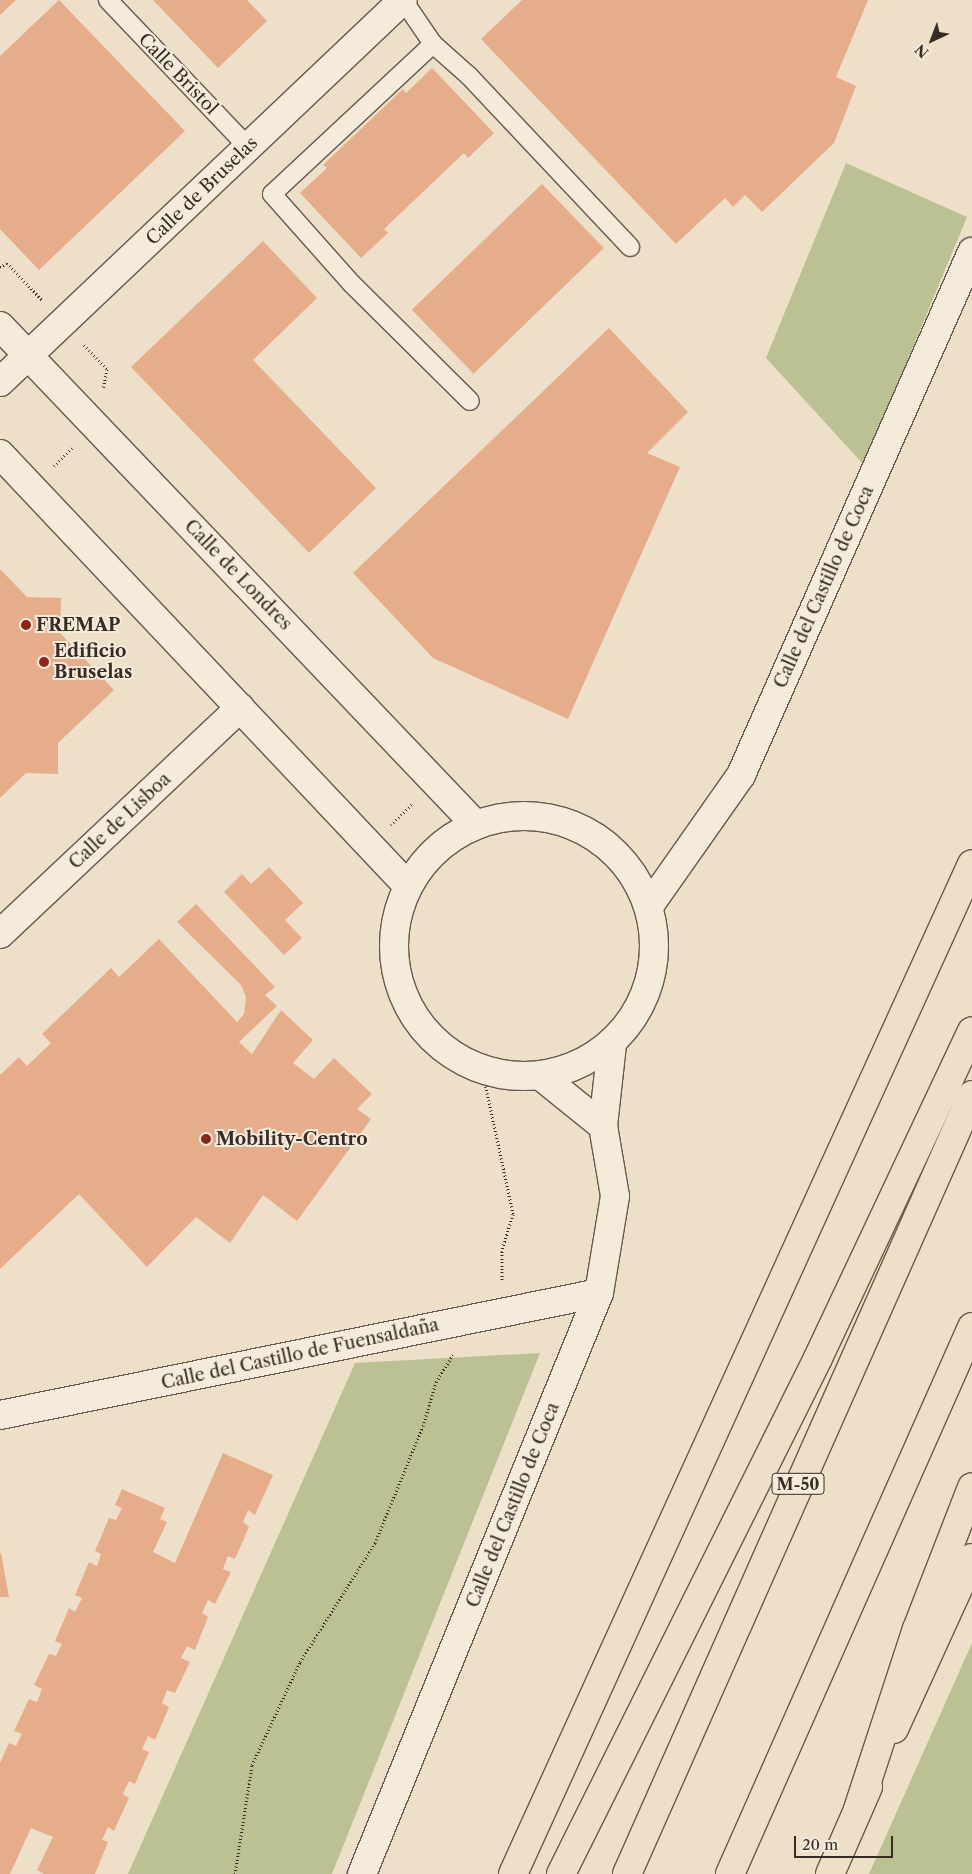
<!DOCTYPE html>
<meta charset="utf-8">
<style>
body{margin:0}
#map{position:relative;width:972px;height:1874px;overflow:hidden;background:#eee0c8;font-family:"Libre Caslon Text",serif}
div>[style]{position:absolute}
.green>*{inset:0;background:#bcc193}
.building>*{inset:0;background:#e6ad8b;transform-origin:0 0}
.path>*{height:3px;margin-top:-1.5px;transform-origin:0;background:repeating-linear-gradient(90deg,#372d24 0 1px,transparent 0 3.5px)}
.roads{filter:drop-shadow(1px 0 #655a4d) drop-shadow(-1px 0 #655a4d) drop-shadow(0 1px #655a4d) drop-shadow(0 -1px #655a4d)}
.service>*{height:18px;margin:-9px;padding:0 9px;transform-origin:9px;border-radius:9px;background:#f4ebdb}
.minor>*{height:28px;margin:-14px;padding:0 14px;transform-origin:14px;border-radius:14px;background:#f4ebdb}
.minor>.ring{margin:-14px;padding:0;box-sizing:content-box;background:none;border:28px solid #f4ebdb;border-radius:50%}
.trunk>*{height:28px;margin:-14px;padding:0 14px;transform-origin:14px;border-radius:14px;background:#eee0c8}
.motorway>*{height:28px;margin:-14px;padding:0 14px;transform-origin:14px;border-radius:14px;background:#eee0c8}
.dots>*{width:14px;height:14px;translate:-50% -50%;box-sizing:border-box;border:2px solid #f4ebdb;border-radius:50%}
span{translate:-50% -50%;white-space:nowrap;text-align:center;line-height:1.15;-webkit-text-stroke:4px #f4ebdb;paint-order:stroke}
.shield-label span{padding:1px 4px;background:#f4ebdb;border:1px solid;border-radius:4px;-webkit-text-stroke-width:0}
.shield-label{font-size:16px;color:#372d24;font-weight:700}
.street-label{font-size:18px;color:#372d24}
.poi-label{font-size:18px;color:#372d24;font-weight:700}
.left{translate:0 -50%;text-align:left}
.north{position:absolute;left:907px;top:15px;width:50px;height:50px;-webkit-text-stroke:4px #f4ebdb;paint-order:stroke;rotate:223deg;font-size:14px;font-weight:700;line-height:20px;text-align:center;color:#372d24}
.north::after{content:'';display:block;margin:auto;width:18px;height:22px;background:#372d24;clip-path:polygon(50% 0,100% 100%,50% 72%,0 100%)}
.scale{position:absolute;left:794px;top:1836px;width:99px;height:22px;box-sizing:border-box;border:2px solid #372d24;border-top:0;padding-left:6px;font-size:15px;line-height:18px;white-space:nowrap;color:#372d24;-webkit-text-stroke:4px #f4ebdb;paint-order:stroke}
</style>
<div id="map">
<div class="green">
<i style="clip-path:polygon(846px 163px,967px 217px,864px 465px,766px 358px)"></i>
<i style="clip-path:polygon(540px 1353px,332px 1874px,128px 1874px,355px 1363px)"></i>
<i style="clip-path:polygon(972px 1643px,972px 1874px,869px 1874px)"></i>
</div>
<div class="building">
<i style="clip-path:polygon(0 0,16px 0,0 15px)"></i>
<i style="clip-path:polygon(59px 0,185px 131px,39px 270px,0 229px,0 56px)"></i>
<i style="clip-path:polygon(153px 0,247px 0,267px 21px,218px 68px)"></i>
<i style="clip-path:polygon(522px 0,868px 0,836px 77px,856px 86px,834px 143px,762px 212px,745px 195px,733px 207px,725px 198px,676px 244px,481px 39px)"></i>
<i style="clip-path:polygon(432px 68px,494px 133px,468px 158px,464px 153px,384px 229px,388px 233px,361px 258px,300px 193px,327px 168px,323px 165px,403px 89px,406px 93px)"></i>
<i style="left:542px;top:184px;width:89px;height:181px;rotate:46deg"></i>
<i style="clip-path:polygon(263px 241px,317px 298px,253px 360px,376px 488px,309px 553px,131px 367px)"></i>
<i style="clip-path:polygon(609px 328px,688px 412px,647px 453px,680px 467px,568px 719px,433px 658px,353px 573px)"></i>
<i style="clip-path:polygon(0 569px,27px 597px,61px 598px,60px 633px,114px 690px,58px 743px,58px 774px,26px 773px,0 798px)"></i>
<i style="clip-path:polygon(269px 867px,303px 903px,285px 920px,302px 938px,284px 955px,224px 892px,242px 874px,251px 884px)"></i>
<i style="clip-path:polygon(196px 904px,275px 987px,265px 995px,277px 1006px,239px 1042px,252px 1054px,281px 1010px,313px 1040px,293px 1063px,314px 1079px,334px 1058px,372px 1094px,357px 1109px,371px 1119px,297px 1221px,263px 1195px,230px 1243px,196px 1217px,147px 1267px,79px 1194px,0 1269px,0 1075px,19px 1057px,27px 1066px,51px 1043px,42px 1034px,111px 968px,119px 977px,159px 939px,237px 1022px,244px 1014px,246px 997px,241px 985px,177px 922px)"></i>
<i style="clip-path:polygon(223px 1453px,273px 1475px,255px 1515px,248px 1510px,243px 1522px,249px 1527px,235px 1559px,228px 1556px,223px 1569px,231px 1572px,215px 1604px,208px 1600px,202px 1613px,208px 1617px,195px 1650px,187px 1646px,181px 1658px,190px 1662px,175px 1693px,167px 1690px,162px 1703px,169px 1707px,155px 1740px,148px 1736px,142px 1749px,149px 1752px,135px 1784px,129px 1781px,123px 1794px,129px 1798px,114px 1831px,108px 1827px,102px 1840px,108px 1842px,95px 1874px,44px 1874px,37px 1870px,53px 1837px,31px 1828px,10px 1874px,0 1874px,0 1763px,9px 1743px,16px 1746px,22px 1734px,14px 1731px,29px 1699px,37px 1702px,42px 1689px,34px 1685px,49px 1654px,56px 1656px,62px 1644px,55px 1641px,69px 1608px,75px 1612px,82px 1598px,75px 1595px,89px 1562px,97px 1566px,101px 1554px,95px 1551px,109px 1518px,116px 1520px,122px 1508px,115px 1505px,122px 1489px,165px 1508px,160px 1519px,167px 1522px,153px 1552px,175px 1563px)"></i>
<i style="clip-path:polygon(0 1553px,1px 1553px,9px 1597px,0 1597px)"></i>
</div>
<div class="path">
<i style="left:0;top:267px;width:8px;rotate:-30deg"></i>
<i style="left:7px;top:263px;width:51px;rotate:46.6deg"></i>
<i style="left:84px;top:345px;width:33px;rotate:46deg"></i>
<i style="left:107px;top:369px;width:20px;rotate:101deg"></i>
<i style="left:54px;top:466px;width:27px;rotate:-45deg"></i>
<i style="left:391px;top:825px;width:31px;rotate:-45deg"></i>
<i style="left:482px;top:1069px;width:148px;rotate:77.9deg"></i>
<i style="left:513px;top:1214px;width:39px;rotate:107deg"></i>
<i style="left:502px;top:1251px;width:30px;rotate:90deg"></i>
<i style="left:235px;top:1874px;width:110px;rotate:-81.1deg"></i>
<i style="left:252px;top:1765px;width:114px;rotate:-65deg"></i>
<i style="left:300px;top:1662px;width:141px;rotate:-57.8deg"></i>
<i style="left:375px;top:1543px;width:126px;rotate:-67.7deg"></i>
<i style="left:423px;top:1426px;width:46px;rotate:-73.5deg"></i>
<i style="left:436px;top:1382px;width:32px;rotate:-58deg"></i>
</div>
<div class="roads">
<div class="service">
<i style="left:108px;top:0;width:203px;rotate:46.4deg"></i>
<i style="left:403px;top:0;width:53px;rotate:55.7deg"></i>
<i style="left:433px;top:44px;width:48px;rotate:41.6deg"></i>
<i style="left:469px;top:76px;width:235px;rotate:46.7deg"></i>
<i style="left:433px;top:44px;width:220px;rotate:137deg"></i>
<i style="left:272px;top:194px;width:120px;rotate:48.4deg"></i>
<i style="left:352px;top:284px;width:166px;rotate:44.8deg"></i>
</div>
<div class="minor">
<i style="left:0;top:326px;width:688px;rotate:46.35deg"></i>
<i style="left:0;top:382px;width:555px;rotate:-43.47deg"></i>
<i style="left:0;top:454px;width:593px;rotate:46.64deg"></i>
<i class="ring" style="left:394px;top:816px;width:232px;height:232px"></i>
<i style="left:649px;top:906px;width:160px;rotate:-54.9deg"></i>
<i style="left:741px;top:775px;width:572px;rotate:-66.17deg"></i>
<i style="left:0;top:934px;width:330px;rotate:-43.3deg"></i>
<i style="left:541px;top:1076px;width:80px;rotate:38.9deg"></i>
<i style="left:0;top:1415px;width:611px;rotate:-11.51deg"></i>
<i style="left:362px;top:1874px;width:627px;rotate:-67.81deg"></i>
<i style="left:599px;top:1293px;width:98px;rotate:-80.6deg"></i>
<i style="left:615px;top:1196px;width:71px;rotate:-99.7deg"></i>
<i style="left:603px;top:1126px;width:82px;rotate:-83.7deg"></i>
</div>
<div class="trunk">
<i style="left:894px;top:1729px;width:188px;rotate:-65.5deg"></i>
<i style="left:513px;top:1874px;width:1109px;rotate:-65.56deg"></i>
<i style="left:830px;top:1874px;width:95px;rotate:-66.4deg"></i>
</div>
<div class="motorway">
<i style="left:858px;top:1809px;width:189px;rotate:-71.9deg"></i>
<i style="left:917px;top:1629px;width:152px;rotate:-68.8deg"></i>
<i style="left:561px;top:1874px;width:576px;rotate:-63.52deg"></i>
<i style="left:818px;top:1358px;width:361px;rotate:-64.8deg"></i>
<i style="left:627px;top:1874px;width:852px;rotate:-66.11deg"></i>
<i style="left:730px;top:1874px;width:598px;rotate:-66.13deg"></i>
</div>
</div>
<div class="dots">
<i style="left:26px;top:625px;background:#8f2418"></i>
<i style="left:44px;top:662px;background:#8f2418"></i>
<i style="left:206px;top:1139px;background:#8f2418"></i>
</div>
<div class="shield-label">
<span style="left:798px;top:1484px">M-50</span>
</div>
<div class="street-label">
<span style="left:178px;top:74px;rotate:46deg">Calle Bristol</span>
<span style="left:202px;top:191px;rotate:-44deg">Calle de Bruselas</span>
<span style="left:238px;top:575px;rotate:46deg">Calle de Londres</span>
<span style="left:824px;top:587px;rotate:-66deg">Calle del Castillo de Coca</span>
<span style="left:120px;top:821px;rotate:-43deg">Calle de Lisboa</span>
<span style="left:300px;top:1354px;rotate:-12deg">Calle del Castillo de Fuensaldaña</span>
<span style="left:513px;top:1505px;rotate:-68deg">Calle del Castillo de Coca</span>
</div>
<div class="poi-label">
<span class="left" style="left:36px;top:625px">FREMAP</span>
<span class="left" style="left:54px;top:662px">Edificio<br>Bruselas</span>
<span class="left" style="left:216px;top:1139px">Mobility-Centro</span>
</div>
<div class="north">N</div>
<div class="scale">20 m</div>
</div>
